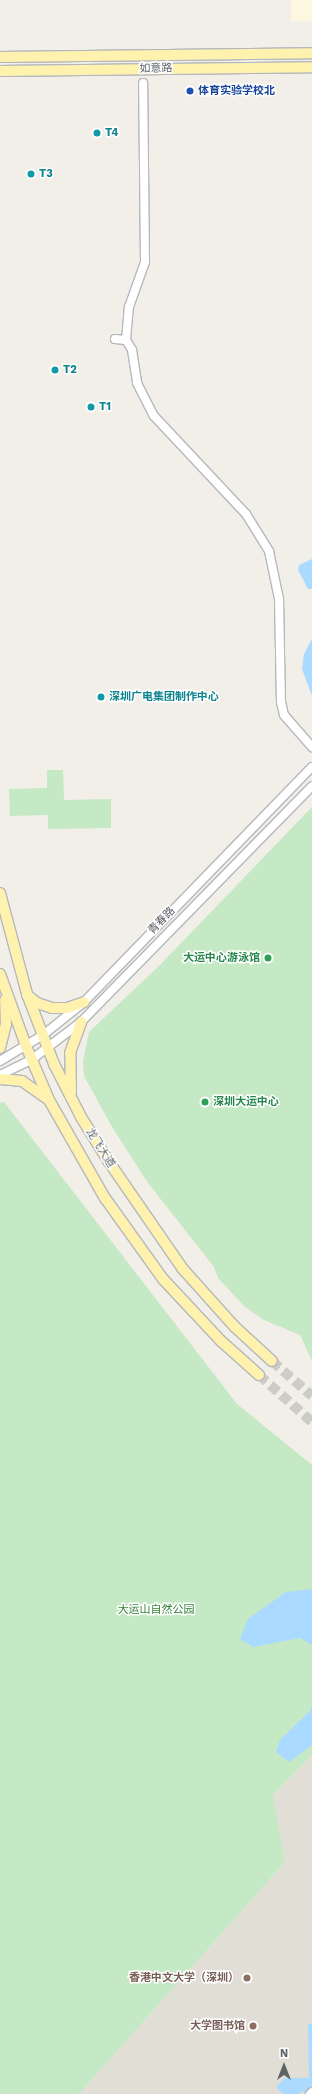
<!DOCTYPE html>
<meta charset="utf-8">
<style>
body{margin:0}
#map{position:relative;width:312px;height:2094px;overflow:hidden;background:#f1efe8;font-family:"Work Sans","Noto Sans SC",sans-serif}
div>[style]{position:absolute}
.commercial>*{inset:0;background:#fef7e0;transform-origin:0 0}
.education>*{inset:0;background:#e1ded6}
.green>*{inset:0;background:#c5e8c5}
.water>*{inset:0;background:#aadaff}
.major-tunnel>*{height:10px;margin-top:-5px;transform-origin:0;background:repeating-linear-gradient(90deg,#ccccc8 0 10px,transparent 0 15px)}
.roads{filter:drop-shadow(1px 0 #b5b8bc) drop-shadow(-1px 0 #b5b8bc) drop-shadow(0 1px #b5b8bc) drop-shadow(0 -1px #b5b8bc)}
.minor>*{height:8px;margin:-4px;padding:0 4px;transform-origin:4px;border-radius:4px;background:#fff}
.major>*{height:10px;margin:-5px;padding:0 5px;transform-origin:5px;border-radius:5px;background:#fff2af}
.dots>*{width:11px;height:11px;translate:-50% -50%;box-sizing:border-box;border:2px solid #fff;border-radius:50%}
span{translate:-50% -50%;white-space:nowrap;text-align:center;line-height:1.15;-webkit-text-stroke:3px #fff;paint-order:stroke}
.street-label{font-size:11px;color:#5f6368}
.transit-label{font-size:11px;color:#164399;font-weight:700}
.left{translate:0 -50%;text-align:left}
.culture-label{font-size:11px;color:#0d838f;font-weight:700}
.leisure-label{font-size:11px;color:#27864d;font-weight:700}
.right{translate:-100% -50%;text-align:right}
.park-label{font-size:11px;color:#348238}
.education-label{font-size:11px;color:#785e54;font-weight:700}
.north{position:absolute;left:264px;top:2046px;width:40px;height:40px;-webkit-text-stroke:3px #fff;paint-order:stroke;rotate:0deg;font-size:11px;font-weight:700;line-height:16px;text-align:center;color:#5f6368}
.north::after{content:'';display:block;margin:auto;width:14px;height:18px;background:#5f6368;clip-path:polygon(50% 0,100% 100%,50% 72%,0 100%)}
</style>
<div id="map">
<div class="commercial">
<i style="left:291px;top:0;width:21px;height:21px"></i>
</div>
<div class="education">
<i style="clip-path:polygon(312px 1755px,312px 2094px,79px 2094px,285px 1862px,273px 1795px)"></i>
</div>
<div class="green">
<i style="clip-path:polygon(47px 770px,63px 770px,64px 800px,111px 799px,111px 828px,48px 829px,48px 815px,10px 816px,9px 789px,47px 788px)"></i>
<i style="clip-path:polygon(312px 807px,312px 1361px,300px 1335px,264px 1320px,245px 1307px,218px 1278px,214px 1267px,148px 1183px,112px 1127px,84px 1076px,83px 1061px,89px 1032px,159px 966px)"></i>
<i style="clip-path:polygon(4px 1102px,237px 1404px,312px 1465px,312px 1755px,273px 1795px,285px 1862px,79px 2094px,0 2094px,0 1103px)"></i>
</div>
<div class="water">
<i style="clip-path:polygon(312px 559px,312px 589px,308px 589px,298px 570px,299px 565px)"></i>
<i style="clip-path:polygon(312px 639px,312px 696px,302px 669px,304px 654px)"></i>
<i style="clip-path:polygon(312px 1589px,312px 1645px,300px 1638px,253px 1647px,240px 1639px,248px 1619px,286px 1592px)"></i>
<i style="clip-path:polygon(312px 1705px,312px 1745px,289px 1762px,276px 1752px,280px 1740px,310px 1711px)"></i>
<i style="clip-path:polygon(308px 2024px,312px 2024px,312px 2086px,305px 2093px,302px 2091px,299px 2094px,283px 2094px,276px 2087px,285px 2078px,309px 2078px)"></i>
</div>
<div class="major-tunnel">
<i style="left:272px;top:1361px;width:53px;rotate:41.2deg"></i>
<i style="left:259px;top:1375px;width:71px;rotate:41.6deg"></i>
</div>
<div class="roads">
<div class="minor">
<i style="left:115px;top:339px;width:11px;rotate:5deg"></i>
<i style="left:126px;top:340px;width:12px;rotate:59deg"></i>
<i style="left:132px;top:350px;width:33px;rotate:81deg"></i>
<i style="left:137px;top:383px;width:37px;rotate:63deg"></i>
<i style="left:154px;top:416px;width:134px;rotate:46.8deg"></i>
<i style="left:246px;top:514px;width:44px;rotate:58.1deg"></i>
<i style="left:269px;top:551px;width:49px;rotate:78.2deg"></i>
<i style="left:279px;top:599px;width:103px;rotate:88.9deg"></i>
<i style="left:281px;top:702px;width:13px;rotate:77deg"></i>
<i style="left:284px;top:715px;width:43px;rotate:48.8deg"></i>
<i style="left:126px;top:340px;width:33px;rotate:-85deg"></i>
<i style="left:129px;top:307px;width:48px;rotate:-70.4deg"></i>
<i style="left:145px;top:262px;width:179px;rotate:-90.6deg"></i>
<i style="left:0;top:1061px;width:50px;rotate:-31.2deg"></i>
<i style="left:43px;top:1035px;width:53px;rotate:-38.8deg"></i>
<i style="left:84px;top:1002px;width:327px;rotate:-45.9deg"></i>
<i style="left:0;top:1075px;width:34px;rotate:-26deg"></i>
<i style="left:31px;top:1060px;width:63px;rotate:-37.2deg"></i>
<i style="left:81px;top:1022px;width:330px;rotate:-45.6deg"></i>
<i style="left:310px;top:2094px;width:3px;rotate:-45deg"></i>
</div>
<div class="major">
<i style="left:0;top:57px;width:312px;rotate:-0.7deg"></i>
<i style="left:0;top:71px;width:312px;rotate:-0.7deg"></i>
<i style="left:0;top:893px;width:105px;rotate:75deg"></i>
<i style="left:27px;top:994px;width:75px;rotate:68.9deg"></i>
<i style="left:54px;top:1064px;width:59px;rotate:63deg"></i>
<i style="left:81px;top:1117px;width:53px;rotate:58.1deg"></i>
<i style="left:109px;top:1162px;width:129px;rotate:55.4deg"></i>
<i style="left:182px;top:1268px;width:79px;rotate:48.1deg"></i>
<i style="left:235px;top:1327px;width:50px;rotate:42.6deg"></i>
<i style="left:0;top:974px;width:77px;rotate:70.1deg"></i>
<i style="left:26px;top:1046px;width:59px;rotate:66.9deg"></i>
<i style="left:49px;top:1100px;width:113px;rotate:60.3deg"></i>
<i style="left:105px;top:1198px;width:100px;rotate:54.4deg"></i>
<i style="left:163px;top:1279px;width:85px;rotate:46.9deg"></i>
<i style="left:221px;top:1341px;width:51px;rotate:41.8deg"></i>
<i style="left:27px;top:995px;width:13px;rotate:39deg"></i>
<i style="left:37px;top:1003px;width:16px;rotate:18deg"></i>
<i style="left:52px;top:1008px;width:15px"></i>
<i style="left:67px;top:1008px;width:18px;rotate:-19deg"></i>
<i style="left:0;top:1048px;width:25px;rotate:-76deg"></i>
<i style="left:6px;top:1024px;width:24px;rotate:-92deg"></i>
<i style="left:0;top:1079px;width:22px;rotate:5deg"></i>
<i style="left:22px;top:1081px;width:29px;rotate:35deg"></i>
<i style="left:71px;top:1092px;width:39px;rotate:-91deg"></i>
<i style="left:70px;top:1053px;width:33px;rotate:-70deg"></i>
</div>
</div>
<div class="dots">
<i style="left:190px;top:91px;background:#1a4fb4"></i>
<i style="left:97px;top:133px;background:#0f9aa8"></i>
<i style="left:31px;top:174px;background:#0f9aa8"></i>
<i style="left:55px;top:370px;background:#0f9aa8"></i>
<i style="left:91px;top:407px;background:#0f9aa8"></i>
<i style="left:101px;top:697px;background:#0f9aa8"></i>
<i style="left:268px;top:958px;background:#2e9e5b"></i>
<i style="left:205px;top:1102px;background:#2e9e5b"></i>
<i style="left:247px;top:1978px;background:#8d6e63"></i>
<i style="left:253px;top:2026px;background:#8d6e63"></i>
</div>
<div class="street-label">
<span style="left:156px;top:69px;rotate:-1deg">如意路</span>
<span style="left:162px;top:921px;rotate:-46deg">青春路</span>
<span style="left:100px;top:1148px;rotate:58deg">龙飞大道</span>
</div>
<div class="transit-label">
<span class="left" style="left:198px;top:91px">体育实验学校北</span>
</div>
<div class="culture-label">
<span class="left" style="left:105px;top:133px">T4</span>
<span class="left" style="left:39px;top:174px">T3</span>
<span class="left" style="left:63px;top:370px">T2</span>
<span class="left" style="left:99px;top:407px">T1</span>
<span class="left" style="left:109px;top:697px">深圳广电集团制作中心</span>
</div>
<div class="leisure-label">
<span class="right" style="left:260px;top:958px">大运中心游泳馆</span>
<span class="left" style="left:213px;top:1102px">深圳大运中心</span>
</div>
<div class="park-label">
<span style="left:156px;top:1610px">大运山自然公园</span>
</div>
<div class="education-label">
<span class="right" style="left:239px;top:1978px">香港中文大学（深圳）</span>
<span class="right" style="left:245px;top:2026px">大学图书馆</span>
</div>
<div class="north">N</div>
</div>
